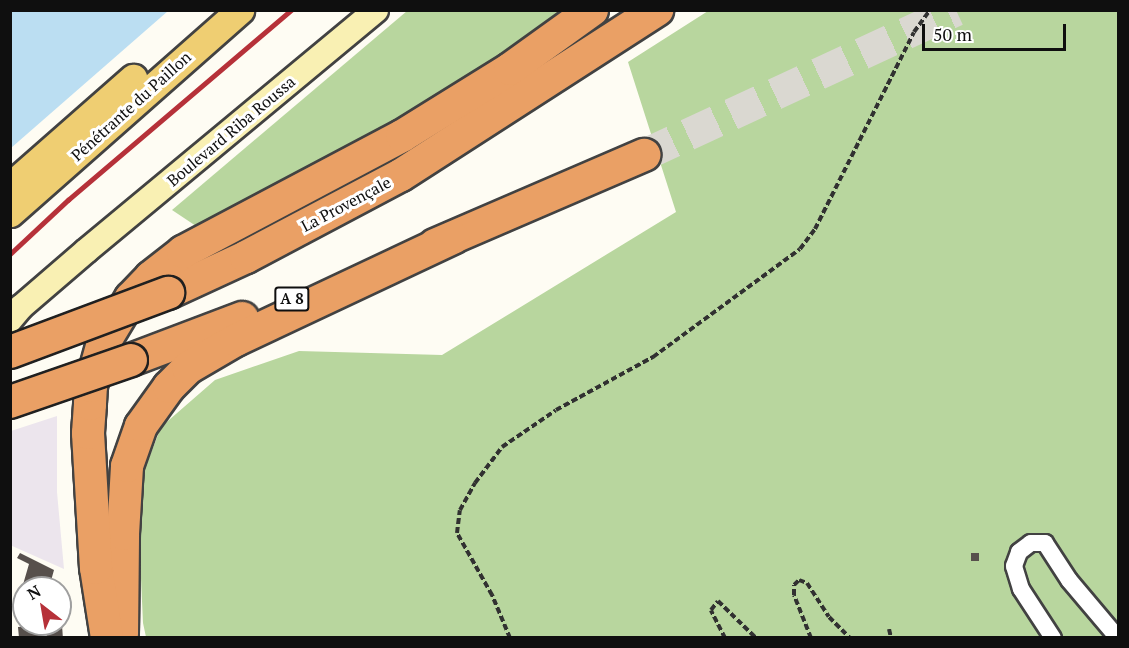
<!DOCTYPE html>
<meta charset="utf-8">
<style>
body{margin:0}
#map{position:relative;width:1129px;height:648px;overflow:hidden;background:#fefcf3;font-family:"PT Serif",serif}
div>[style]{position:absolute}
.industrial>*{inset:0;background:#ece5ed}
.forest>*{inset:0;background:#b8d69e}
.water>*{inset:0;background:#bbdef2}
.building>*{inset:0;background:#57504c;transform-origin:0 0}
.highway-tunnel>*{height:32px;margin-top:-16px;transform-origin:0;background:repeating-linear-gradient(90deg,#dad8d1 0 32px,transparent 0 48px)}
.path>*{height:4px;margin-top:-2px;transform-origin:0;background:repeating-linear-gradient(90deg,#313131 0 6px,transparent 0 9px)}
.roads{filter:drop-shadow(2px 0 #424242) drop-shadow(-2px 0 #424242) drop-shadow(0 2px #424242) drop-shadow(0 -2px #424242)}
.street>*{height:16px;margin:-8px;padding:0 8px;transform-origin:8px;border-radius:8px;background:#fff}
.secondary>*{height:24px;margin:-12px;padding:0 12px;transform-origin:12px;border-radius:12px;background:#f9f0b3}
.primary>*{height:27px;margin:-13.5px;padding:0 13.5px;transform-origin:13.5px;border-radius:13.5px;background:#efce72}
.highway>*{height:32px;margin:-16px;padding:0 16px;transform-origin:16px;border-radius:16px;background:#eaa065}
.rail>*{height:4.5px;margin:-2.25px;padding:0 2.25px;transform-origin:2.25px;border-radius:2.25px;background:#b63139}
.bridges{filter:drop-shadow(2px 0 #202020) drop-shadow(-2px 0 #202020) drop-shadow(0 2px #202020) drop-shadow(0 -2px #202020)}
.highway-bridge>*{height:32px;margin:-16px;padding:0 16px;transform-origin:16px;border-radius:16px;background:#eaa065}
span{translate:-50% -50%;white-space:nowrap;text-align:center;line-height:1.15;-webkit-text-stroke:6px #fff;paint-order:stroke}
.shield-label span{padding:2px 4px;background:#fff;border:2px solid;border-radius:4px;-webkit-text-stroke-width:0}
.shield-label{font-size:15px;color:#0f0f0f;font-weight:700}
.street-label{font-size:16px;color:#0f0f0f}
.frame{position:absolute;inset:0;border:12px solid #0f0f0f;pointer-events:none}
.north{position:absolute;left:12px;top:576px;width:60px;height:60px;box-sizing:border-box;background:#fff;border:2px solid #9f9f9f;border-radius:50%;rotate:329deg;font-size:16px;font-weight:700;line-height:24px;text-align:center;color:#0f0f0f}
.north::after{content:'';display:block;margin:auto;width:21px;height:27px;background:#b63139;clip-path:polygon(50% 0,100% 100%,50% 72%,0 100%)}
.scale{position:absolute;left:922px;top:24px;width:144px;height:27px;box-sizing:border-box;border:3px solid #0f0f0f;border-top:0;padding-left:8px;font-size:18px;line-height:21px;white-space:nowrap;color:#0f0f0f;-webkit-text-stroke:4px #fff;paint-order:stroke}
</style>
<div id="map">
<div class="industrial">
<i style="clip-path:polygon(57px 416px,57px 492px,64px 569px,10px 545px,11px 431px)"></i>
</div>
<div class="forest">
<i style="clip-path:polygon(407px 11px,576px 11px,438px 107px,199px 228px,172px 210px)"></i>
<i style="clip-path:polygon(708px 11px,1118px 11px,1118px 637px,146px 637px,143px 623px,137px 489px,161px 427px,215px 380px,299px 351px,442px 355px,676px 212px,628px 62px)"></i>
</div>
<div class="water">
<i style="clip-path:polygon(11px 10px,168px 10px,168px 11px,11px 148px)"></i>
</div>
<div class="building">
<i style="clip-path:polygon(20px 553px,54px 570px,49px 588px,24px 588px,24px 620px,17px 621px,22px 588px,29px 564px,17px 558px)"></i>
<i style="left:971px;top:553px;width:8px;height:8px"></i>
<i style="clip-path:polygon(42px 625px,43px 638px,19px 638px,18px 627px)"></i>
<i style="left:62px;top:625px;width:13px;height:16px;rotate:86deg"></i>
</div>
<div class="highway-tunnel">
<i style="left:644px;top:155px;width:344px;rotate:-24.9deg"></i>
</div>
<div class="path">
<i style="left:889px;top:629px;width:9px;rotate:77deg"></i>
<i style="left:510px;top:638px;width:47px;rotate:-112.7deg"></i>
<i style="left:492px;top:595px;width:71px;rotate:-119.4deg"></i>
<i style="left:457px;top:533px;width:23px;rotate:-83deg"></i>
<i style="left:460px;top:510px;width:31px;rotate:-61deg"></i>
<i style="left:475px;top:483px;width:45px;rotate:-53.1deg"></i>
<i style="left:502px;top:447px;width:65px;rotate:-34.4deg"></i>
<i style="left:556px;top:410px;width:111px;rotate:-28.7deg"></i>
<i style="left:653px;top:357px;width:182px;rotate:-36.3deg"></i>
<i style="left:800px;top:249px;width:25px;rotate:-53deg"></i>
<i style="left:815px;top:229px;width:220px;rotate:-63.3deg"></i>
<i style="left:914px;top:32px;width:27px;rotate:-54deg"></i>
<i style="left:725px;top:638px;width:31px;rotate:-117deg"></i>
<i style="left:711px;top:610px;width:11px;rotate:-52deg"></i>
<i style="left:718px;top:601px;width:53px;rotate:44.2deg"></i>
<i style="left:811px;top:638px;width:46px;rotate:-111.6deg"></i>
<i style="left:794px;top:595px;width:10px;rotate:-90deg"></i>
<i style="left:794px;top:585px;width:7px;rotate:-45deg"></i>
<i style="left:799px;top:580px;width:9px;rotate:21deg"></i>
<i style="left:807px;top:583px;width:40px;rotate:57.1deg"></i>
<i style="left:829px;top:617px;width:30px;rotate:45deg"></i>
</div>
<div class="roads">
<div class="street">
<i style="left:1053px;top:638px;width:59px;rotate:-123.1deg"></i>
<i style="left:1021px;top:589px;width:24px;rotate:-107deg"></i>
<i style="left:1014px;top:566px;width:15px;rotate:-70deg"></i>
<i style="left:1019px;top:552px;width:15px;rotate:-37deg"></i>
<i style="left:1031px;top:543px;width:14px"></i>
<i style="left:1045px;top:543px;width:44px;rotate:57deg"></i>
<i style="left:1069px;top:580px;width:76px;rotate:49.8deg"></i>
</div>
<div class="secondary">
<i style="left:10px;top:320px;width:17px;rotate:-50deg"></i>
<i style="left:21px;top:307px;width:86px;rotate:-40.7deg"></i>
<i style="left:86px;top:251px;width:377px;rotate:-39.7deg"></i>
</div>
<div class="primary">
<i style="left:10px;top:186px;width:164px;rotate:-41.3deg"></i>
<i style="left:10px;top:213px;width:307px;rotate:-41.4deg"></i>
</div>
<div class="highway">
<i style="left:435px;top:245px;width:228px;rotate:-23.3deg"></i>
<i style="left:168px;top:293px;width:86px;rotate:-24.8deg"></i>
<i style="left:246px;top:257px;width:175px;rotate:-27.9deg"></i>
<i style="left:401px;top:175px;width:305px;rotate:-32.8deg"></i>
<i style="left:131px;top:360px;width:119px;rotate:-20.7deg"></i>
<i style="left:122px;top:634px;width:100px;rotate:-89.4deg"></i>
<i style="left:123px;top:534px;width:68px;rotate:-86.6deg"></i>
<i style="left:127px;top:466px;width:42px;rotate:-70.7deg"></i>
<i style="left:141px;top:426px;width:48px;rotate:-54.3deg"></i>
<i style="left:169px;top:387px;width:27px;rotate:-45deg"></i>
<i style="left:188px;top:368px;width:56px;rotate:-30.3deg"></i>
<i style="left:236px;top:340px;width:240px;rotate:-25.2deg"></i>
<i style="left:107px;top:638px;width:71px;rotate:-98.9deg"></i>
<i style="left:96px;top:568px;width:135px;rotate:-93.4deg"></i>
<i style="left:88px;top:433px;width:29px;rotate:-86deg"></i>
<i style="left:90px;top:404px;width:18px;rotate:-87deg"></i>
<i style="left:91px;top:386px;width:41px;rotate:-74.6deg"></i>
<i style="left:102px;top:346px;width:56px;rotate:-58.9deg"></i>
<i style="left:131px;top:298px;width:29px;rotate:-46deg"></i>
<i style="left:151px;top:277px;width:41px;rotate:-38deg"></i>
<i style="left:183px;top:252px;width:248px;rotate:-27.9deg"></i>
<i style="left:402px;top:136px;width:127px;rotate:-31.8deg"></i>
<i style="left:510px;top:69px;width:101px;rotate:-35.7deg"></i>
</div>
</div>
<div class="rail">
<i style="left:10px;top:254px;width:79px;rotate:-43deg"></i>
<i style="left:68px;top:200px;width:293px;rotate:-40.4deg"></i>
</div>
<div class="bridges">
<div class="highway-bridge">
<i style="left:10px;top:352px;width:169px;rotate:-20.5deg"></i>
<i style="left:10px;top:402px;width:128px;rotate:-19.1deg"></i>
</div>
</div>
<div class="shield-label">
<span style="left:292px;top:299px">A 8</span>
</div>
<div class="street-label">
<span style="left:131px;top:106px;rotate:-42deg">Pénétrante du Paillon</span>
<span style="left:231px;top:131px;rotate:-40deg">Boulevard Riba Roussa</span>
<span style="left:346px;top:204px;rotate:-28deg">La Provençale</span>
</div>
<div class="frame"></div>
<div class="north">N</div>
<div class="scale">50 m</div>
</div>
